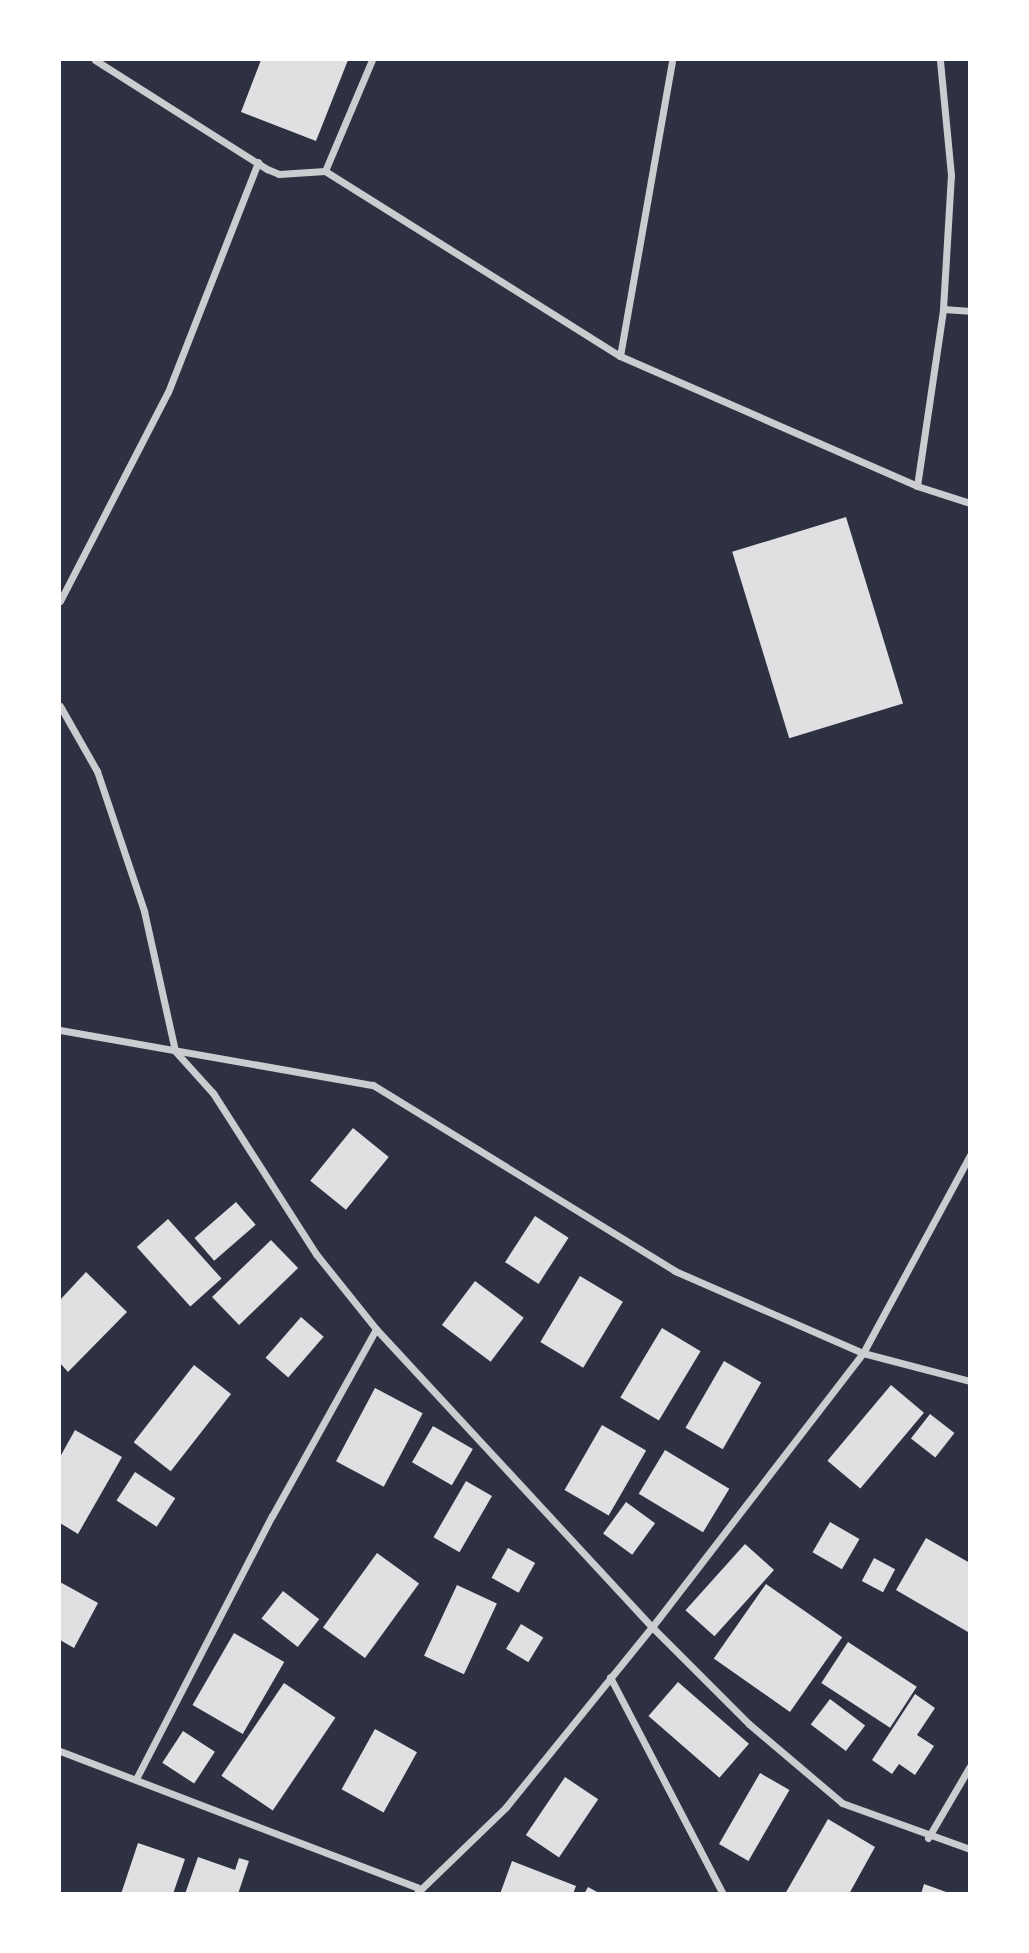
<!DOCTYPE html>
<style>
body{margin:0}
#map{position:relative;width:1029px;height:1953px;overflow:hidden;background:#2d3142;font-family:Lora,serif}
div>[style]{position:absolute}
.building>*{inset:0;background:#e0e0e3;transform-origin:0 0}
.minor>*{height:7px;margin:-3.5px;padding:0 3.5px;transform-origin:3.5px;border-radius:3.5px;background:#caccd0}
span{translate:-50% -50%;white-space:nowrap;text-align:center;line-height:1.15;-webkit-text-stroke:5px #fff;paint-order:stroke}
.frame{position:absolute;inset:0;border:61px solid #fff;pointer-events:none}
</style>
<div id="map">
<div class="building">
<i style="clip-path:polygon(261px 60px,348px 60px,316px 141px,241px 112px)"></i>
<i style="left:846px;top:517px;width:195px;height:119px;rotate:73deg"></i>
<i style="left:353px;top:1128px;width:46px;height:68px;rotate:39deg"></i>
<i style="left:236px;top:1202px;width:30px;height:55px;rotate:49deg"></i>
<i style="left:535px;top:1216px;width:40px;height:55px;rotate:33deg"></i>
<i style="left:168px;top:1219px;width:80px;height:42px;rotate:48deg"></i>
<i style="left:271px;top:1240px;width:39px;height:82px;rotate:46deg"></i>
<i style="clip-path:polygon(86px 1272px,127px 1312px,68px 1372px,60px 1363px,60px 1300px)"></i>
<i style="left:580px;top:1276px;width:50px;height:77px;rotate:31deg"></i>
<i style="left:475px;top:1281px;width:61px;height:55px;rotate:37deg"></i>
<i style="left:301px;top:1317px;width:30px;height:54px;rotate:41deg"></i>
<i style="left:662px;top:1328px;width:45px;height:81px;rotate:31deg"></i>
<i style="left:724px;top:1361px;width:43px;height:77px;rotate:30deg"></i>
<i style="left:194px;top:1365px;width:47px;height:98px;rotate:38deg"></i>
<i style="left:891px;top:1385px;width:43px;height:99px;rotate:40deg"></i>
<i style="left:375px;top:1388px;width:54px;height:83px;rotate:28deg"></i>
<i style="left:930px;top:1414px;width:31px;height:31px;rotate:38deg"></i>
<i style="left:602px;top:1425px;width:51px;height:75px;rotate:30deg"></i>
<i style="left:433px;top:1426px;width:46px;height:42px;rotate:30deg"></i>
<i style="clip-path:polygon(75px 1430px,122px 1457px,78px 1534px,60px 1523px,60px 1457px)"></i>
<i style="left:665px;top:1450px;width:75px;height:51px;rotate:31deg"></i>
<i style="left:135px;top:1472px;width:48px;height:34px;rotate:33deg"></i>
<i style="left:466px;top:1481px;width:30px;height:65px;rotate:30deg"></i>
<i style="left:626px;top:1502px;width:36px;height:39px;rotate:36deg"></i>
<i style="left:830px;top:1522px;width:34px;height:35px;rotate:30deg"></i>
<i style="clip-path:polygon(926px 1538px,970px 1563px,968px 1632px,896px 1590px)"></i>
<i style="left:745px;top:1544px;width:39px;height:89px;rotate:42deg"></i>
<i style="left:508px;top:1548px;width:31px;height:34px;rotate:29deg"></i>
<i style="left:377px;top:1553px;width:52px;height:92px;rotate:36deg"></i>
<i style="left:874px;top:1558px;width:24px;height:26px;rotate:28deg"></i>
<i style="clip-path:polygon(60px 1582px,98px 1603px,74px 1648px,60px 1640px)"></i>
<i style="left:766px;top:1584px;width:93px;height:91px;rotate:35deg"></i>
<i style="left:457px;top:1585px;width:44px;height:78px;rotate:25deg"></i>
<i style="left:283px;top:1591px;width:46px;height:35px;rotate:38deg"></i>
<i style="left:521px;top:1624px;width:26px;height:29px;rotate:31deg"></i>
<i style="left:234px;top:1633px;width:58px;height:83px;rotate:30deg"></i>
<i style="left:848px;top:1642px;width:82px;height:49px;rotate:33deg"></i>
<i style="left:678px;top:1682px;width:94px;height:45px;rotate:41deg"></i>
<i style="left:284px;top:1683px;width:62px;height:112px;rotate:34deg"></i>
<i style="clip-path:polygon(915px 1694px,935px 1708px,917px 1735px,934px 1746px,915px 1775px,899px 1764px,892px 1774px,872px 1760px)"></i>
<i style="left:830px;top:1699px;width:44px;height:32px;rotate:37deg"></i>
<i style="left:375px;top:1729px;width:48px;height:69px;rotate:29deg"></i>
<i style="left:183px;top:1731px;width:38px;height:38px;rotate:33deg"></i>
<i style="left:760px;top:1773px;width:34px;height:82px;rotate:30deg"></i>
<i style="left:565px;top:1777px;width:40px;height:70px;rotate:34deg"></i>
<i style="clip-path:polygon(828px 1819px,875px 1847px,849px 1894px,785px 1894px)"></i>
<i style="clip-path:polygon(138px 1843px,185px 1859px,173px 1894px,121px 1894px)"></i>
<i style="clip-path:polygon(198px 1857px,235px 1870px,239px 1858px,249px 1861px,238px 1894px,185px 1894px)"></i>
<i style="clip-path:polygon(512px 1861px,576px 1886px,573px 1894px,500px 1894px)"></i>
<i style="clip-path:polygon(924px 1884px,949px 1893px,949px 1894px,921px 1894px)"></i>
<i style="clip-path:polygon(588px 1887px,601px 1894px,584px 1894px)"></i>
</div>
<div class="minor">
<i style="left:95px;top:60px;width:204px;rotate:32.4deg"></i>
<i style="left:267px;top:169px;width:13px;rotate:23deg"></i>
<i style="left:279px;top:174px;width:46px;rotate:-3.7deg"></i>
<i style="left:325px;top:171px;width:348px;rotate:32.1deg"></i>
<i style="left:620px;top:356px;width:324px;rotate:23.6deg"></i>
<i style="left:917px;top:486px;width:56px;rotate:17.8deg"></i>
<i style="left:325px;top:171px;width:121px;rotate:-67.1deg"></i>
<i style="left:943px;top:309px;width:27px;rotate:4deg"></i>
<i style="left:620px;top:356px;width:301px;rotate:-80deg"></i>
<i style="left:917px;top:486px;width:179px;rotate:-81.6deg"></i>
<i style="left:943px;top:309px;width:134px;rotate:-86.6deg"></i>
<i style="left:951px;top:175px;width:116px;rotate:-95.5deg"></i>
<i style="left:60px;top:601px;width:235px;rotate:-62.7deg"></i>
<i style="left:168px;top:392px;width:247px;rotate:-68.6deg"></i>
<i style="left:60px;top:706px;width:75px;rotate:60.4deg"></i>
<i style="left:97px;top:771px;width:148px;rotate:71.4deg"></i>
<i style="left:144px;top:911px;width:143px;rotate:77.5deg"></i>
<i style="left:175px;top:1051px;width:57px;rotate:47.9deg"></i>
<i style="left:213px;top:1093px;width:191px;rotate:57.4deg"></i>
<i style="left:316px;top:1254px;width:96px;rotate:51.3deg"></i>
<i style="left:376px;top:1329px;width:406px;rotate:47.2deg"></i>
<i style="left:652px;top:1627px;width:137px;rotate:45deg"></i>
<i style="left:749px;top:1724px;width:122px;rotate:40.3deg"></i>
<i style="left:842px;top:1803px;width:136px;rotate:19.8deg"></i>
<i style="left:60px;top:1030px;width:318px;rotate:10deg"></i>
<i style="left:373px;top:1085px;width:355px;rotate:31.6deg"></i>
<i style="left:675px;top:1271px;width:205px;rotate:23.6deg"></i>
<i style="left:863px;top:1353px;width:111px;rotate:14.7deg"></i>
<i style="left:610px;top:1677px;width:245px;rotate:62.5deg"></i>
<i style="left:60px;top:1751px;width:383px;rotate:20.9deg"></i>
<i style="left:137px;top:1777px;width:294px;rotate:-62.7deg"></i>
<i style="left:272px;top:1516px;width:214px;rotate:-60.9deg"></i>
<i style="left:928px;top:1838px;width:83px;rotate:-59.7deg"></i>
<i style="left:416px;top:1894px;width:125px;rotate:-44deg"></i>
<i style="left:506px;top:1807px;width:232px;rotate:-51deg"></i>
<i style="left:652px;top:1627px;width:346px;rotate:-52.4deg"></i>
<i style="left:863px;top:1353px;width:225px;rotate:-61.6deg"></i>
</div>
<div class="frame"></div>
</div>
